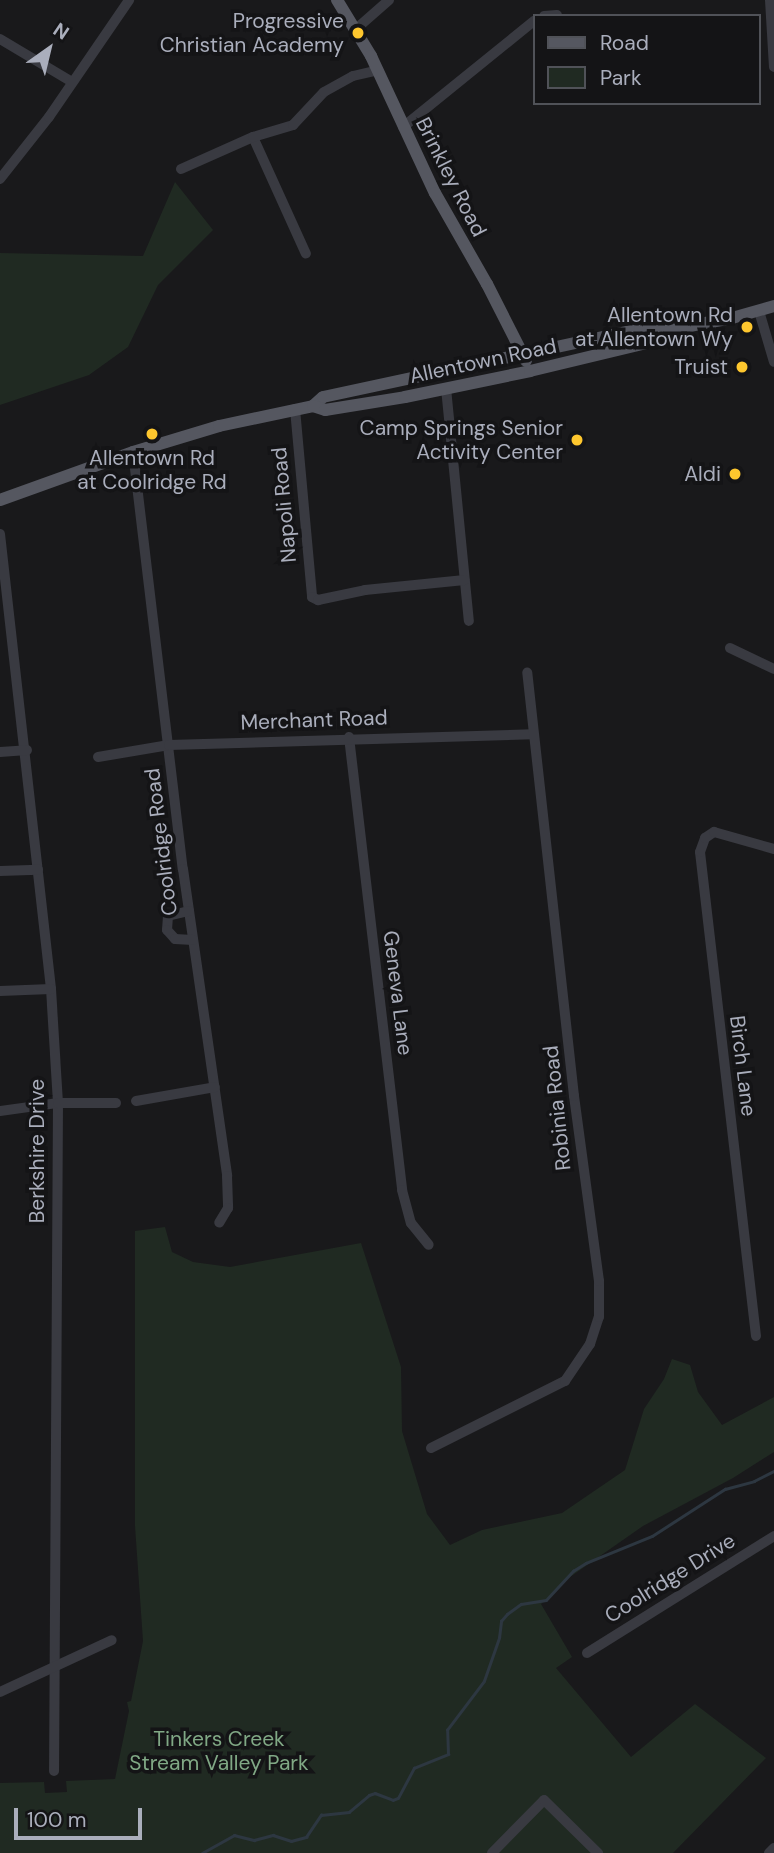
<!DOCTYPE html>
<style>
body{margin:0}
#map{position:relative;width:774px;height:1853px;overflow:hidden;background:#19191b;font-family:"DM Sans",sans-serif}
div>[style]{position:absolute}
.green>*{inset:0;background:#202a22}
.stream>*{height:2.5px;margin:-1.25px;padding:0 1.25px;transform-origin:1.25px;border-radius:1.25px;background:#2d3741}
.minor>*{height:10px;margin:-5px;padding:0 5px;transform-origin:5px;border-radius:5px;background:#393a41}
.major>*{height:12px;margin:-6px;padding:0 6px;transform-origin:6px;border-radius:6px;background:#555760}
.dots>*{width:19px;height:19px;translate:-50% -50%;box-sizing:border-box;border:4px solid #141416;border-radius:50%}
span{translate:-50% -50%;white-space:nowrap;text-align:center;line-height:1.15;-webkit-text-stroke:7px #141416;paint-order:stroke}
.poi-label{font-size:21px;color:#aaaebc}
.right{translate:-100% -50%;text-align:right}
.street-label{font-size:21px;color:#aaaebc}
.park-label{font-size:21px;color:#80a885}
.legend{position:absolute;left:533px;top:14px;width:228px;height:91px;box-sizing:border-box;background:#141416;border:2px solid #505258;margin:0;padding:9px 12px;list-style:none;font-size:21px;color:#aaaebc}
.legend li{display:flex;align-items:center;gap:14px;height:35px}
.legend b{width:35px;border:2px solid #505258}
.north{position:absolute;left:14px;top:14px;width:70px;height:70px;-webkit-text-stroke:5px #141416;paint-order:stroke;rotate:34deg;font-size:19px;font-weight:700;line-height:28px;text-align:center;color:#aaaebc}
.north::after{content:'';display:block;margin:auto;width:24px;height:32px;background:#aaaebc;clip-path:polygon(50% 0,100% 100%,50% 72%,0 100%)}
.scale{position:absolute;left:14px;top:1808px;width:128px;height:32px;box-sizing:border-box;border:4px solid #aaaebc;border-top:0;padding-left:9px;font-size:21px;line-height:24px;white-space:nowrap;color:#aaaebc;-webkit-text-stroke:5px #141416;paint-order:stroke}
</style>
<div id="map">
<div class="green">
<i style="clip-path:polygon(175px 182px,213px 230px,158px 285px,128px 347px,89px 375px,0 405px,0 253px,143px 256px)"></i>
<i style="clip-path:polygon(165px 1227px,172px 1252px,193px 1262px,230px 1267px,361px 1243px,401px 1367px,402px 1431px,427px 1514px,450px 1545px,482px 1530px,562px 1513px,625px 1470px,644px 1409px,664px 1379px,672px 1359px,690px 1365px,698px 1392px,722px 1425px,774px 1397px,774px 1452px,733px 1478px,643px 1526px,570px 1577px,541px 1604px,572px 1657px,556px 1668px,631px 1757px,695px 1704px,766px 1758px,673px 1853px,0 1853px,0 1783px,44px 1782px,45px 1793px,67px 1792px,66px 1781px,115px 1779px,129px 1711px,127px 1702px,131px 1701px,143px 1641px,135px 1526px,135px 1231px)"></i>
</div>
<div class="stream">
<i style="left:202px;top:1853px;width:37px;rotate:-29deg"></i>
<i style="left:234px;top:1835px;width:21px;rotate:14deg"></i>
<i style="left:254px;top:1840px;width:20px;rotate:-15deg"></i>
<i style="left:273px;top:1835px;width:19px;rotate:18deg"></i>
<i style="left:291px;top:1841px;width:16px;rotate:-15deg"></i>
<i style="left:306px;top:1837px;width:27px;rotate:-56deg"></i>
<i style="left:321px;top:1815px;width:28px;rotate:-6deg"></i>
<i style="left:349px;top:1812px;width:26px;rotate:-40deg"></i>
<i style="left:369px;top:1795px;width:6px;rotate:-18deg"></i>
<i style="left:375px;top:1793px;width:19px;rotate:21deg"></i>
<i style="left:393px;top:1800px;width:5px;rotate:-22deg"></i>
<i style="left:398px;top:1798px;width:34px;rotate:-62deg"></i>
<i style="left:414px;top:1768px;width:37px;rotate:-22deg"></i>
<i style="left:448px;top:1754px;width:24px;rotate:-92deg"></i>
<i style="left:447px;top:1730px;width:61px;rotate:-52.9deg"></i>
<i style="left:484px;top:1681px;width:46px;rotate:-70.8deg"></i>
<i style="left:499px;top:1638px;width:17px;rotate:-83deg"></i>
<i style="left:501px;top:1621px;width:9px;rotate:-49deg"></i>
<i style="left:507px;top:1614px;width:17px;rotate:-36deg"></i>
<i style="left:521px;top:1604px;width:25px;rotate:-9deg"></i>
<i style="left:546px;top:1600px;width:40px;rotate:-47deg"></i>
<i style="left:573px;top:1571px;width:15px;rotate:-32deg"></i>
<i style="left:586px;top:1563px;width:71px;rotate:-22.2deg"></i>
<i style="left:652px;top:1536px;width:87px;rotate:-32.8deg"></i>
<i style="left:725px;top:1489px;width:30px;rotate:-15deg"></i>
<i style="left:754px;top:1481px;width:22px;rotate:-27deg"></i>
</div>
<div class="minor">
<i style="left:770px;top:0;width:67px;rotate:86.6deg"></i>
<i style="left:544px;top:16px;width:13px;rotate:-4deg"></i>
<i style="left:356px;top:29px;width:44px;rotate:-41.3deg"></i>
<i style="left:0;top:39px;width:84px;rotate:30.8deg"></i>
<i style="left:403px;top:127px;width:169px;rotate:-39deg"></i>
<i style="left:253px;top:137px;width:128px;rotate:65.6deg"></i>
<i style="left:181px;top:169px;width:79px;rotate:-24deg"></i>
<i style="left:253px;top:137px;width:42px;rotate:-16.7deg"></i>
<i style="left:293px;top:125px;width:45px;rotate:-46.8deg"></i>
<i style="left:324px;top:92px;width:33px;rotate:-29deg"></i>
<i style="left:353px;top:76px;width:26px;rotate:-13deg"></i>
<i style="left:0;top:179px;width:79px;rotate:-51.7deg"></i>
<i style="left:49px;top:117px;width:142px;rotate:-55.6deg"></i>
<i style="left:759px;top:311px;width:53px;rotate:73.6deg"></i>
<i style="left:446px;top:388px;width:234px;rotate:84.4deg"></i>
<i style="left:295px;top:409px;width:189px;rotate:84.8deg"></i>
<i style="left:312px;top:597px;width:7px;rotate:27deg"></i>
<i style="left:318px;top:600px;width:48px;rotate:-12deg"></i>
<i style="left:365px;top:590px;width:100px;rotate:-5.7deg"></i>
<i style="left:133px;top:452px;width:420px;rotate:83.2deg"></i>
<i style="left:183px;top:869px;width:310px;rotate:81.8deg"></i>
<i style="left:227px;top:1176px;width:32px;rotate:88deg"></i>
<i style="left:228px;top:1208px;width:17px;rotate:121deg"></i>
<i style="left:0;top:534px;width:458px;rotate:83.6deg"></i>
<i style="left:51px;top:989px;width:114px;rotate:86.5deg"></i>
<i style="left:58px;top:1103px;width:668px;rotate:90.34deg"></i>
<i style="left:730px;top:648px;width:49px;rotate:25.5deg"></i>
<i style="left:349px;top:737px;width:456px;rotate:83.3deg"></i>
<i style="left:402px;top:1190px;width:34px;rotate:75deg"></i>
<i style="left:411px;top:1223px;width:28px;rotate:51deg"></i>
<i style="left:0;top:752px;width:27px;rotate:-4deg"></i>
<i style="left:98px;top:757px;width:72px;rotate:-9.6deg"></i>
<i style="left:169px;top:745px;width:363px;rotate:-1.7deg"></i>
<i style="left:0;top:871px;width:38px;rotate:-2deg"></i>
<i style="left:189px;top:911px;width:22px;rotate:167deg"></i>
<i style="left:168px;top:916px;width:14px;rotate:94deg"></i>
<i style="left:167px;top:930px;width:12px;rotate:48deg"></i>
<i style="left:175px;top:939px;width:18px;rotate:3deg"></i>
<i style="left:0;top:991px;width:51px;rotate:-2.2deg"></i>
<i style="left:136px;top:1101px;width:80px;rotate:-10deg"></i>
<i style="left:0;top:1111px;width:59px;rotate:-7.9deg"></i>
<i style="left:58px;top:1103px;width:58px"></i>
<i style="left:756px;top:1336px;width:487px;rotate:-96.6deg"></i>
<i style="left:700px;top:852px;width:15px;rotate:-70deg"></i>
<i style="left:705px;top:838px;width:11px;rotate:-34deg"></i>
<i style="left:714px;top:832px;width:62px;rotate:15.8deg"></i>
<i style="left:431px;top:1448px;width:150px;rotate:-26.6deg"></i>
<i style="left:565px;top:1381px;width:45px;rotate:-56deg"></i>
<i style="left:590px;top:1344px;width:28px;rotate:-72deg"></i>
<i style="left:599px;top:1317px;width:36px;rotate:-90deg"></i>
<i style="left:599px;top:1281px;width:187px;rotate:-97.7deg"></i>
<i style="left:574px;top:1096px;width:426px;rotate:-96.3deg"></i>
<i style="left:587px;top:1653px;width:221px;rotate:-32deg"></i>
<i style="left:0;top:1692px;width:123px;rotate:-24.9deg"></i>
<i style="left:492px;top:1853px;width:74px;rotate:-45.5deg"></i>
<i style="left:544px;top:1800px;width:76px;rotate:44.5deg"></i>
<i style="left:769px;top:1853px;width:7px;rotate:-45deg"></i>
</div>
<div class="major">
<i style="left:337px;top:0;width:66px;rotate:58.7deg"></i>
<i style="left:371px;top:56px;width:151px;rotate:65deg"></i>
<i style="left:435px;top:193px;width:105px;rotate:60.3deg"></i>
<i style="left:487px;top:284px;width:86px;rotate:63.1deg"></i>
<i style="left:313px;top:406px;width:13px;rotate:-42deg"></i>
<i style="left:323px;top:397px;width:324px;rotate:-12.1deg"></i>
<i style="left:640px;top:329px;width:23px;rotate:5deg"></i>
<i style="left:663px;top:331px;width:70px;rotate:-10.7deg"></i>
<i style="left:732px;top:318px;width:44px;rotate:-15.9deg"></i>
<i style="left:0;top:500px;width:141px;rotate:-19.8deg"></i>
<i style="left:133px;top:452px;width:90px;rotate:-16.8deg"></i>
<i style="left:219px;top:426px;width:96px;rotate:-12deg"></i>
<i style="left:313px;top:406px;width:13px;rotate:18deg"></i>
<i style="left:325px;top:410px;width:81px;rotate:-9.2deg"></i>
<i style="left:405px;top:397px;width:128px;rotate:-11.7deg"></i>
<i style="left:530px;top:371px;width:120px;rotate:-13.5deg"></i>
<i style="left:647px;top:343px;width:14px;rotate:-54deg"></i>
</div>
<div class="dots">
<i style="left:358px;top:33px;background:#fec72e"></i>
<i style="left:747px;top:327px;background:#fec72e"></i>
<i style="left:742px;top:367px;background:#fec72e"></i>
<i style="left:152px;top:434px;background:#fec72e"></i>
<i style="left:577px;top:440px;background:#fec72e"></i>
<i style="left:735px;top:474px;background:#fec72e"></i>
</div>
<div class="poi-label">
<span class="right" style="left:344px;top:33px">Progressive<br>Christian Academy</span>
<span class="right" style="left:733px;top:327px">Allentown Rd<br>at Allentown Wy</span>
<span class="right" style="left:728px;top:367px">Truist</span>
<span class="right" style="left:563px;top:440px">Camp Springs Senior<br>Activity Center</span>
<span style="left:152px;top:470px">Allentown Rd<br>at Coolridge Rd</span>
<span class="right" style="left:721px;top:474px">Aldi</span>
</div>
<div class="street-label">
<span style="left:451px;top:177px;rotate:63deg">Brinkley Road</span>
<span style="left:483px;top:361px;rotate:-12deg">Allentown Road</span>
<span style="left:284px;top:505px;rotate:-95deg">Napoli Road</span>
<span style="left:314px;top:720px;rotate:-2deg">Merchant Road</span>
<span style="left:161px;top:842px;rotate:-97deg">Coolridge Road</span>
<span style="left:398px;top:993px;rotate:83deg">Geneva Lane</span>
<span style="left:743px;top:1066px;rotate:83deg">Birch Lane</span>
<span style="left:557px;top:1108px;rotate:-96deg">Robinia Road</span>
<span style="left:37px;top:1151px;rotate:-90deg">Berkshire Drive</span>
<span style="left:670px;top:1578px;rotate:-32deg">Coolridge Drive</span>
</div>
<div class="park-label">
<span style="left:219px;top:1751px">Tinkers Creek<br>Stream Valley Park</span>
</div>
<ul class="legend">
<li><b style="height:9px;background:#555760"></b>Road</li>
<li><b style="height:19px;background:#202a22"></b>Park</li>
</ul>
<div class="north">N</div>
<div class="scale">100 m</div>
</div>
